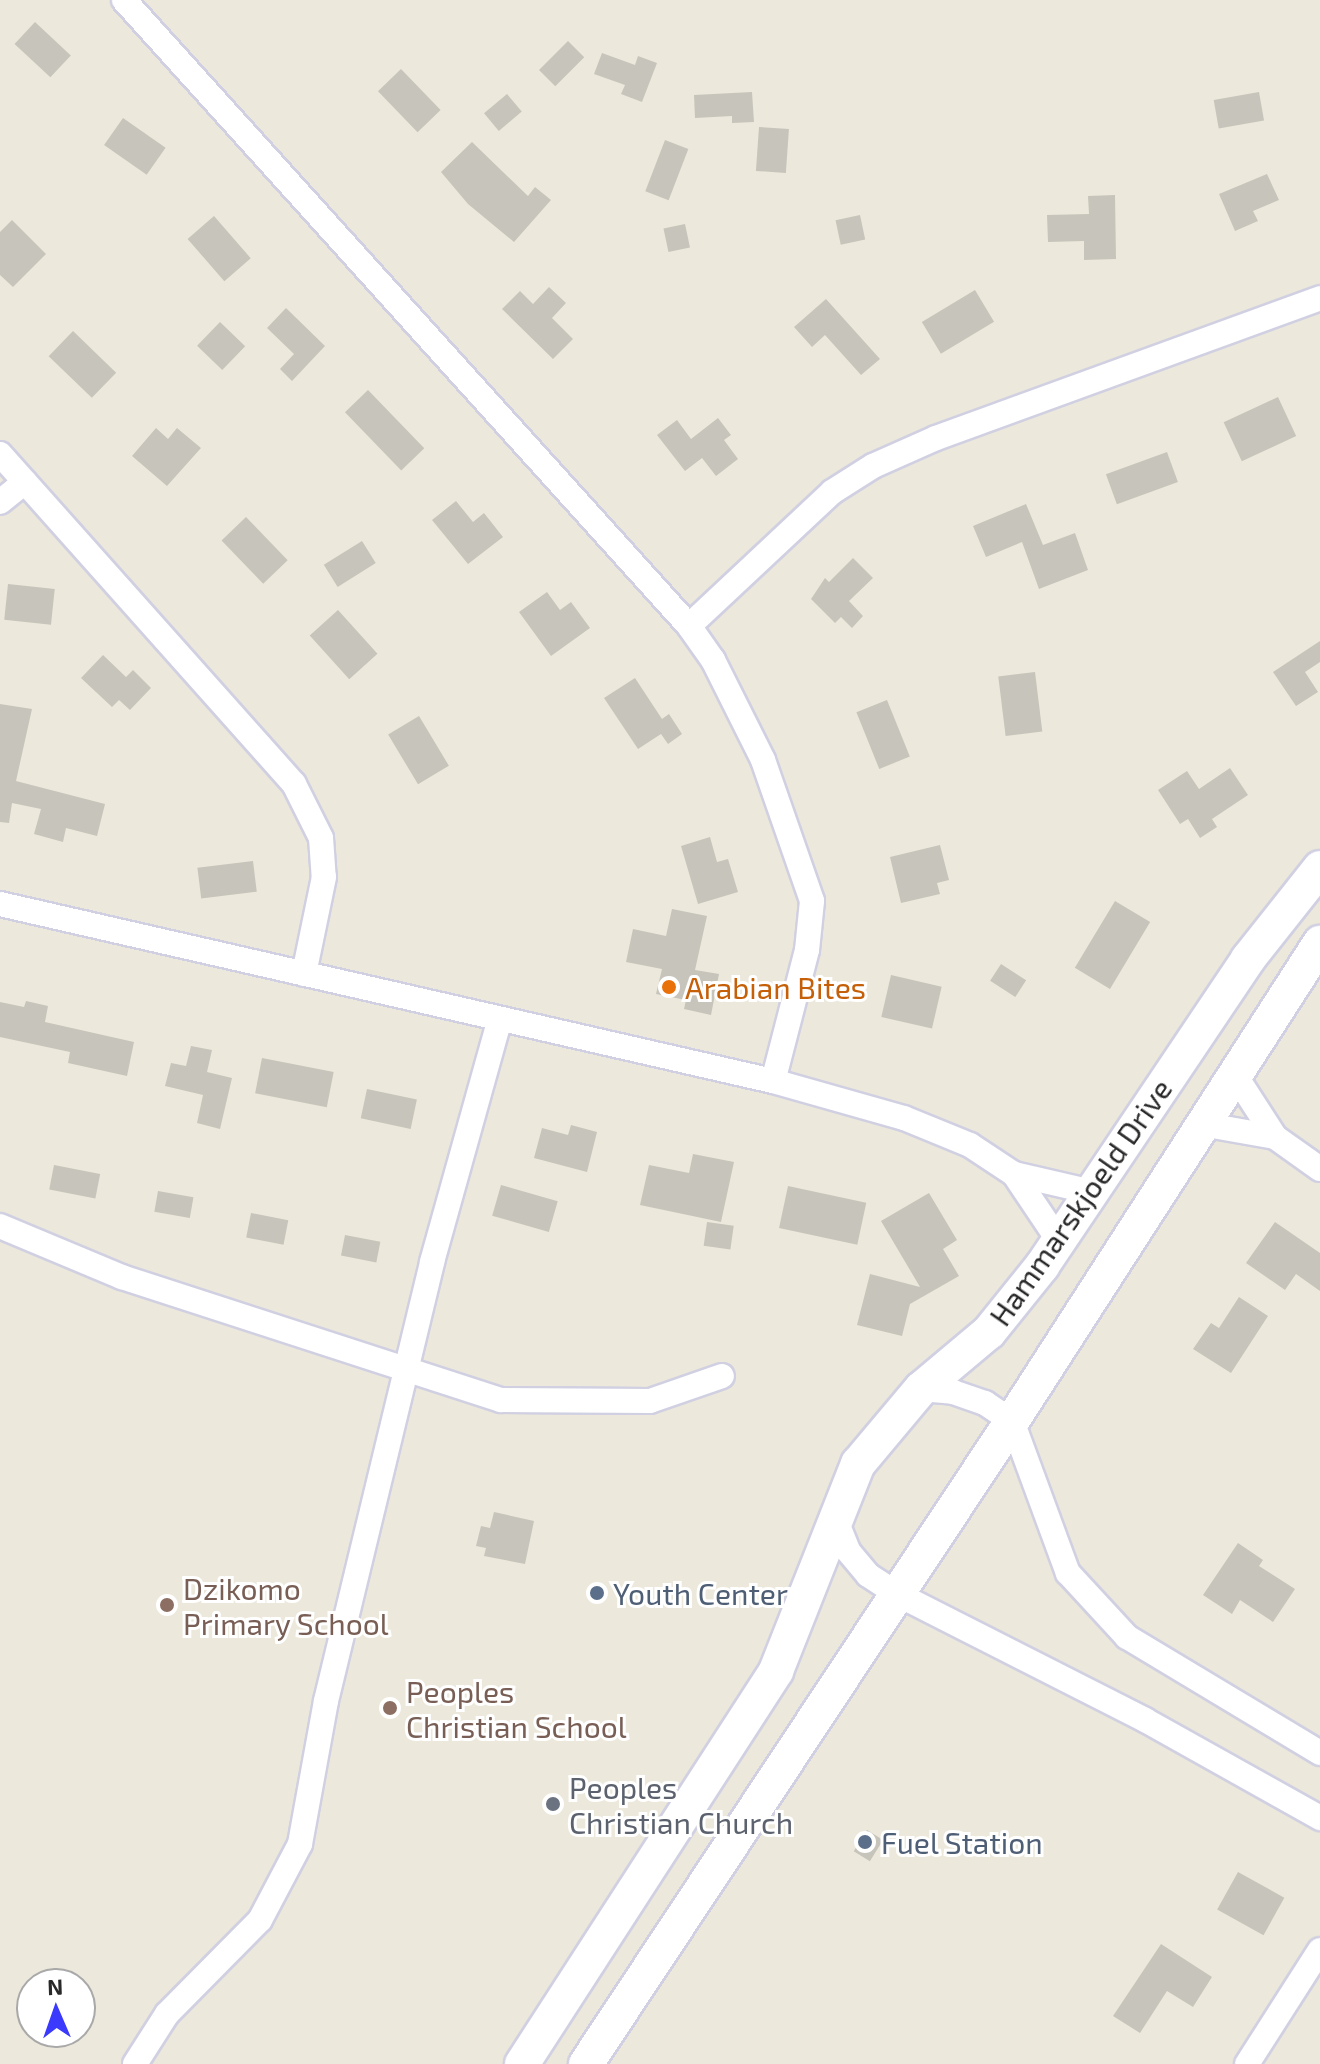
<!DOCTYPE html>
<style>
body{margin:0}
#map{position:relative;width:1320px;height:2064px;overflow:hidden;background:#ece8db;font-family:"Exo 2",sans-serif}
div>[style]{position:absolute}
.building>*{inset:0;background:#c7c4bb;transform-origin:0 0}
.roads{filter:drop-shadow(2px 0 #d0d0e2) drop-shadow(-2px 0 #d0d0e2) drop-shadow(0 2px #d0d0e2) drop-shadow(0 -2px #d0d0e2)}
.minor>*{height:24px;margin:-12px;padding:0 12px;transform-origin:12px;border-radius:12px;background:#fff}
.secondary>*{height:34px;margin:-17px;padding:0 17px;transform-origin:17px;border-radius:17px;background:#fff}
.dots>*{width:22px;height:22px;translate:-50% -50%;box-sizing:border-box;border:4px solid #fff;border-radius:50%}
span{translate:-50% -50%;white-space:nowrap;text-align:center;line-height:1.15;-webkit-text-stroke:6px #fff;paint-order:stroke}
.food-label{font-size:30px;color:#c56008}
.left{translate:0 -50%;text-align:left}
.street-label{font-size:30px;color:#292929}
.education-label{font-size:30px;color:#785e54}
.service-label{font-size:30px;color:#4e5e75}
.worship-label{font-size:30px;color:#5b616d}
.north{position:absolute;left:16px;top:1968px;width:80px;height:80px;box-sizing:border-box;background:#fff;border:2px solid #a9a9a9;border-radius:50%;rotate:358deg;font-size:22px;font-weight:700;line-height:32px;text-align:center;color:#292929}
.north::after{content:'';display:block;margin:auto;width:28px;height:36px;background:#3b39fb;clip-path:polygon(50% 0,100% 100%,50% 72%,0 100%)}
</style>
<div id="map">
<div class="building">
<i style="left:35px;top:22px;width:49px;height:30px;rotate:43deg"></i>
<i style="left:568px;top:41px;width:23px;height:41px;rotate:45deg"></i>
<i style="clip-path:polygon(602px 53px,635px 65px,638px 56px,657px 63px,642px 102px,621px 94px,625px 85px,594px 74px)"></i>
<i style="left:401px;top:69px;width:57px;height:32px;rotate:46deg"></i>
<i style="clip-path:polygon(752px 92px,754px 122px,732px 123px,732px 116px,695px 118px,694px 95px)"></i>
<i style="left:1259px;top:92px;width:29px;height:46px;rotate:80deg"></i>
<i style="left:507px;top:94px;width:23px;height:30px;rotate:50deg"></i>
<i style="left:123px;top:118px;width:52px;height:33px;rotate:35deg"></i>
<i style="left:759px;top:127px;width:30px;height:44px;rotate:4deg"></i>
<i style="left:665px;top:140px;width:25px;height:55px;rotate:21deg"></i>
<i style="clip-path:polygon(472px 142px,528px 196px,535px 187px,551px 200px,514px 242px,468px 204px,441px 172px)"></i>
<i style="clip-path:polygon(1267px 174px,1279px 200px,1253px 211px,1258px 221px,1235px 231px,1219px 194px)"></i>
<i style="clip-path:polygon(1115px 195px,1116px 259px,1084px 260px,1084px 241px,1048px 242px,1047px 215px,1089px 214px,1088px 196px)"></i>
<i style="left:860px;top:215px;width:25px;height:25px;rotate:78deg"></i>
<i style="left:214px;top:216px;width:56px;height:35px;rotate:49deg"></i>
<i style="clip-path:polygon(12px 220px,46px 254px,13px 287px,0 275px,0 232px)"></i>
<i style="left:685px;top:224px;width:24px;height:22px;rotate:78deg"></i>
<i style="clip-path:polygon(549px 287px,566px 303px,552px 318px,573px 339px,553px 359px,502px 309px,520px 291px,533px 304px)"></i>
<i style="left:975px;top:290px;width:37px;height:62px;rotate:59deg"></i>
<i style="clip-path:polygon(826px 299px,880px 359px,861px 375px,825px 335px,812px 347px,794px 327px)"></i>
<i style="clip-path:polygon(286px 308px,325px 346px,292px 381px,280px 369px,294px 354px,267px 328px)"></i>
<i style="left:220px;top:322px;width:35px;height:33px;rotate:44deg"></i>
<i style="left:73px;top:331px;width:60px;height:35px;rotate:44deg"></i>
<i style="left:368px;top:390px;width:81px;height:32px;rotate:46deg"></i>
<i style="left:1278px;top:397px;width:43px;height:60px;rotate:65deg"></i>
<i style="clip-path:polygon(718px 418px,731px 435px,724px 440px,738px 459px,716px 476px,702px 458px,685px 471px,657px 435px,677px 420px,691px 439px)"></i>
<i style="clip-path:polygon(156px 428px,168px 439px,177px 428px,201px 448px,167px 486px,132px 456px)"></i>
<i style="left:1167px;top:452px;width:32px;height:65px;rotate:70deg"></i>
<i style="clip-path:polygon(456px 501px,473px 522px,484px 513px,503px 537px,468px 564px,432px 520px)"></i>
<i style="clip-path:polygon(1026px 504px,1043px 545px,1075px 533px,1088px 570px,1039px 589px,1022px 542px,986px 557px,973px 526px)"></i>
<i style="left:246px;top:517px;width:60px;height:34px;rotate:46deg"></i>
<i style="left:362px;top:541px;width:26px;height:45px;rotate:58deg"></i>
<i style="clip-path:polygon(853px 558px,873px 578px,849px 601px,863px 616px,852px 628px,841px 617px,835px 623px,811px 599px,825px 578px,829px 582px)"></i>
<i style="left:8px;top:584px;width:47px;height:36px;rotate:6deg"></i>
<i style="clip-path:polygon(547px 592px,560px 610px,571px 602px,590px 628px,551px 656px,519px 612px)"></i>
<i style="left:338px;top:610px;width:59px;height:38px;rotate:48deg"></i>
<i style="clip-path:polygon(1320px 641px,1320px 662px,1305px 672px,1318px 692px,1296px 706px,1273px 672px)"></i>
<i style="clip-path:polygon(103px 655px,126px 677px,133px 670px,151px 688px,130px 710px,119px 700px,112px 707px,81px 678px)"></i>
<i style="left:1035px;top:672px;width:60px;height:37px;rotate:83deg"></i>
<i style="clip-path:polygon(635px 678px,662px 719px,669px 714px,682px 734px,668px 744px,661px 734px,638px 749px,604px 698px)"></i>
<i style="left:887px;top:700px;width:61px;height:33px;rotate:68deg"></i>
<i style="clip-path:polygon(0 704px,32px 709px,16px 781px,105px 804px,97px 836px,66px 828px,63px 842px,34px 834px,41px 809px,12px 803px,9px 823px,0 822px)"></i>
<i style="left:419px;top:716px;width:58px;height:36px;rotate:59deg"></i>
<i style="clip-path:polygon(1230px 768px,1248px 795px,1212px 819px,1217px 827px,1200px 838px,1188px 819px,1180px 824px,1158px 790px,1187px 771px,1199px 789px)"></i>
<i style="clip-path:polygon(710px 837px,717px 862px,728px 859px,738px 892px,698px 904px,681px 846px)"></i>
<i style="clip-path:polygon(940px 845px,949px 880px,937px 883px,940px 894px,901px 903px,890px 857px)"></i>
<i style="left:253px;top:861px;width:31px;height:56px;rotate:83deg"></i>
<i style="left:1115px;top:901px;width:41px;height:78px;rotate:31deg"></i>
<i style="clip-path:polygon(672px 909px,707px 916px,695px 970px,719px 974px,711px 1015px,684px 1009px,686px 1000px,656px 994px,662px 969px,626px 962px,633px 929px,666px 936px)"></i>
<i style="left:1001px;top:964px;width:30px;height:20px;rotate:33deg"></i>
<i style="left:891px;top:975px;width:52px;height:43px;rotate:13deg"></i>
<i style="clip-path:polygon(26px 1001px,48px 1006px,45px 1022px,134px 1042px,127px 1076px,68px 1063px,70px 1052px,0 1037px,0 1002px,24px 1007px)"></i>
<i style="clip-path:polygon(191px 1046px,212px 1050px,207px 1072px,232px 1078px,220px 1129px,197px 1123px,203px 1095px,165px 1086px,171px 1063px,186px 1066px)"></i>
<i style="left:262px;top:1058px;width:73px;height:36px;rotate:11deg"></i>
<i style="left:367px;top:1089px;width:51px;height:30px;rotate:12deg"></i>
<i style="clip-path:polygon(571px 1125px,597px 1132px,587px 1172px,534px 1158px,542px 1128px,568px 1135px)"></i>
<i style="clip-path:polygon(693px 1154px,734px 1162px,721px 1222px,640px 1205px,649px 1165px,689px 1173px)"></i>
<i style="left:54px;top:1165px;width:47px;height:25px;rotate:11deg"></i>
<i style="left:501px;top:1185px;width:59px;height:32px;rotate:16deg"></i>
<i style="left:788px;top:1186px;width:80px;height:43px;rotate:12deg"></i>
<i style="left:158px;top:1191px;width:36px;height:21px;rotate:10deg"></i>
<i style="clip-path:polygon(929px 1193px,957px 1240px,943px 1249px,959px 1276px,910px 1304px,902px 1336px,857px 1325px,870px 1274px,920px 1287px,881px 1221px)"></i>
<i style="left:251px;top:1213px;width:38px;height:25px;rotate:11deg"></i>
<i style="left:707px;top:1222px;width:27px;height:24px;rotate:8deg"></i>
<i style="clip-path:polygon(1275px 1222px,1320px 1253px,1320px 1291px,1296px 1274px,1285px 1290px,1246px 1263px)"></i>
<i style="left:345px;top:1235px;width:36px;height:21px;rotate:11deg"></i>
<i style="clip-path:polygon(1239px 1297px,1268px 1316px,1231px 1373px,1193px 1349px,1211px 1323px,1219px 1328px)"></i>
<i style="clip-path:polygon(494px 1512px,534px 1521px,525px 1564px,484px 1556px,486px 1548px,476px 1546px,481px 1526px,490px 1528px)"></i>
<i style="clip-path:polygon(1238px 1543px,1263px 1560px,1259px 1566px,1295px 1589px,1273px 1622px,1240px 1600px,1232px 1614px,1203px 1595px)"></i>
<i style="left:867px;top:1830px;width:19px;height:25px;rotate:32deg"></i>
<i style="left:1238px;top:1872px;width:53px;height:43px;rotate:29deg"></i>
<i style="clip-path:polygon(1161px 1944px,1212px 1977px,1193px 2007px,1167px 1991px,1140px 2033px,1113px 2016px)"></i>
</div>
<div class="roads">
<div class="minor">
<i style="left:124px;top:0;width:843px;rotate:47.93deg"></i>
<i style="left:689px;top:626px;width:42px;rotate:54.8deg"></i>
<i style="left:713px;top:660px;width:112px;rotate:63.4deg"></i>
<i style="left:763px;top:760px;width:149px;rotate:70.8deg"></i>
<i style="left:812px;top:901px;width:49px;rotate:95.8deg"></i>
<i style="left:807px;top:950px;width:135px;rotate:104.5deg"></i>
<i style="left:0;top:454px;width:442px;rotate:48.3deg"></i>
<i style="left:294px;top:784px;width:60px;rotate:63.4deg"></i>
<i style="left:321px;top:838px;width:39px;rotate:86deg"></i>
<i style="left:324px;top:877px;width:99px;rotate:101.7deg"></i>
<i style="left:0;top:502px;width:32px;rotate:-39deg"></i>
<i style="left:689px;top:626px;width:196px;rotate:-43.1deg"></i>
<i style="left:832px;top:492px;width:49px;rotate:-32.4deg"></i>
<i style="left:873px;top:466px;width:69px;rotate:-24deg"></i>
<i style="left:936px;top:438px;width:409px;rotate:-20deg"></i>
<i style="left:0;top:904px;width:793px;rotate:12.9deg"></i>
<i style="left:773px;top:1081px;width:136px;rotate:15.8deg"></i>
<i style="left:904px;top:1118px;width:71px;rotate:22.2deg"></i>
<i style="left:970px;top:1145px;width:53px;rotate:33.4deg"></i>
<i style="left:1014px;top:1174px;width:80px;rotate:13deg"></i>
<i style="left:1237px;top:1078px;width:70px;rotate:57.2deg"></i>
<i style="left:1275px;top:1137px;width:55px;rotate:35.4deg"></i>
<i style="left:1207px;top:1125px;width:69px;rotate:10deg"></i>
<i style="left:1014px;top:1174px;width:81px;rotate:56.1deg"></i>
<i style="left:0;top:1226px;width:132px;rotate:22.7deg"></i>
<i style="left:122px;top:1277px;width:398px;rotate:18deg"></i>
<i style="left:501px;top:1400px;width:149px;rotate:0.4deg"></i>
<i style="left:650px;top:1401px;width:76px;rotate:-19.1deg"></i>
<i style="left:921px;top:1389px;width:32px;rotate:5deg"></i>
<i style="left:953px;top:1392px;width:34px;rotate:19deg"></i>
<i style="left:985px;top:1403px;width:32px;rotate:34deg"></i>
<i style="left:1012px;top:1421px;width:162px;rotate:69.8deg"></i>
<i style="left:1068px;top:1573px;width:87px;rotate:47.3deg"></i>
<i style="left:1127px;top:1637px;width:225px;rotate:31deg"></i>
<i style="left:835px;top:1518px;width:35px;rotate:68deg"></i>
<i style="left:848px;top:1551px;width:31px;rotate:50deg"></i>
<i style="left:868px;top:1575px;width:35px;rotate:33deg"></i>
<i style="left:897px;top:1594px;width:278px;rotate:26.9deg"></i>
<i style="left:1145px;top:1720px;width:201px;rotate:29.2deg"></i>
<i style="left:135px;top:2064px;width:59px;rotate:-57.4deg"></i>
<i style="left:167px;top:2014px;width:132px;rotate:-45.3deg"></i>
<i style="left:260px;top:1920px;width:86px;rotate:-62.2deg"></i>
<i style="left:300px;top:1844px;width:145px;rotate:-79.7deg"></i>
<i style="left:326px;top:1701px;width:452px;rotate:-76.4deg"></i>
<i style="left:432px;top:1262px;width:252px;rotate:-74.4deg"></i>
<i style="left:1247px;top:2064px;width:135px;rotate:-57.4deg"></i>
</div>
<div class="secondary">
<i style="left:522px;top:2064px;width:468px;rotate:-57.1deg"></i>
<i style="left:776px;top:1671px;width:223px;rotate:-68.4deg"></i>
<i style="left:858px;top:1464px;width:98px;rotate:-50deg"></i>
<i style="left:921px;top:1389px;width:89px;rotate:-40deg"></i>
<i style="left:989px;top:1332px;width:85px;rotate:-51.2deg"></i>
<i style="left:1042px;top:1266px;width:370px;rotate:-56.1deg"></i>
<i style="left:1248px;top:959px;width:116px;rotate:-51.6deg"></i>
<i style="left:586px;top:2064px;width:771px;rotate:-56.47deg"></i>
<i style="left:1012px;top:1421px;width:569px;rotate:-57.2deg"></i>
</div>
</div>
<div class="dots">
<i style="left:669px;top:987px;background:#e8710a"></i>
<i style="left:597px;top:1593px;background:#5c6f8a"></i>
<i style="left:167px;top:1605px;background:#8d6e63"></i>
<i style="left:390px;top:1708px;background:#8d6e63"></i>
<i style="left:553px;top:1804px;background:#6b7280"></i>
<i style="left:865px;top:1842px;background:#5c6f8a"></i>
</div>
<div class="food-label">
<span class="left" style="left:685px;top:987px">Arabian Bites</span>
</div>
<div class="street-label">
<span style="left:1080px;top:1202px;rotate:-55deg">Hammarskjoeld Drive</span>
</div>
<div class="education-label">
<span class="left" style="left:183px;top:1605px">Dzikomo<br>Primary School</span>
<span class="left" style="left:406px;top:1708px">Peoples<br>Christian School</span>
</div>
<div class="service-label">
<span class="left" style="left:613px;top:1593px">Youth Center</span>
<span class="left" style="left:881px;top:1842px">Fuel Station</span>
</div>
<div class="worship-label">
<span class="left" style="left:569px;top:1804px">Peoples<br>Christian Church</span>
</div>
<div class="north">N</div>
</div>
